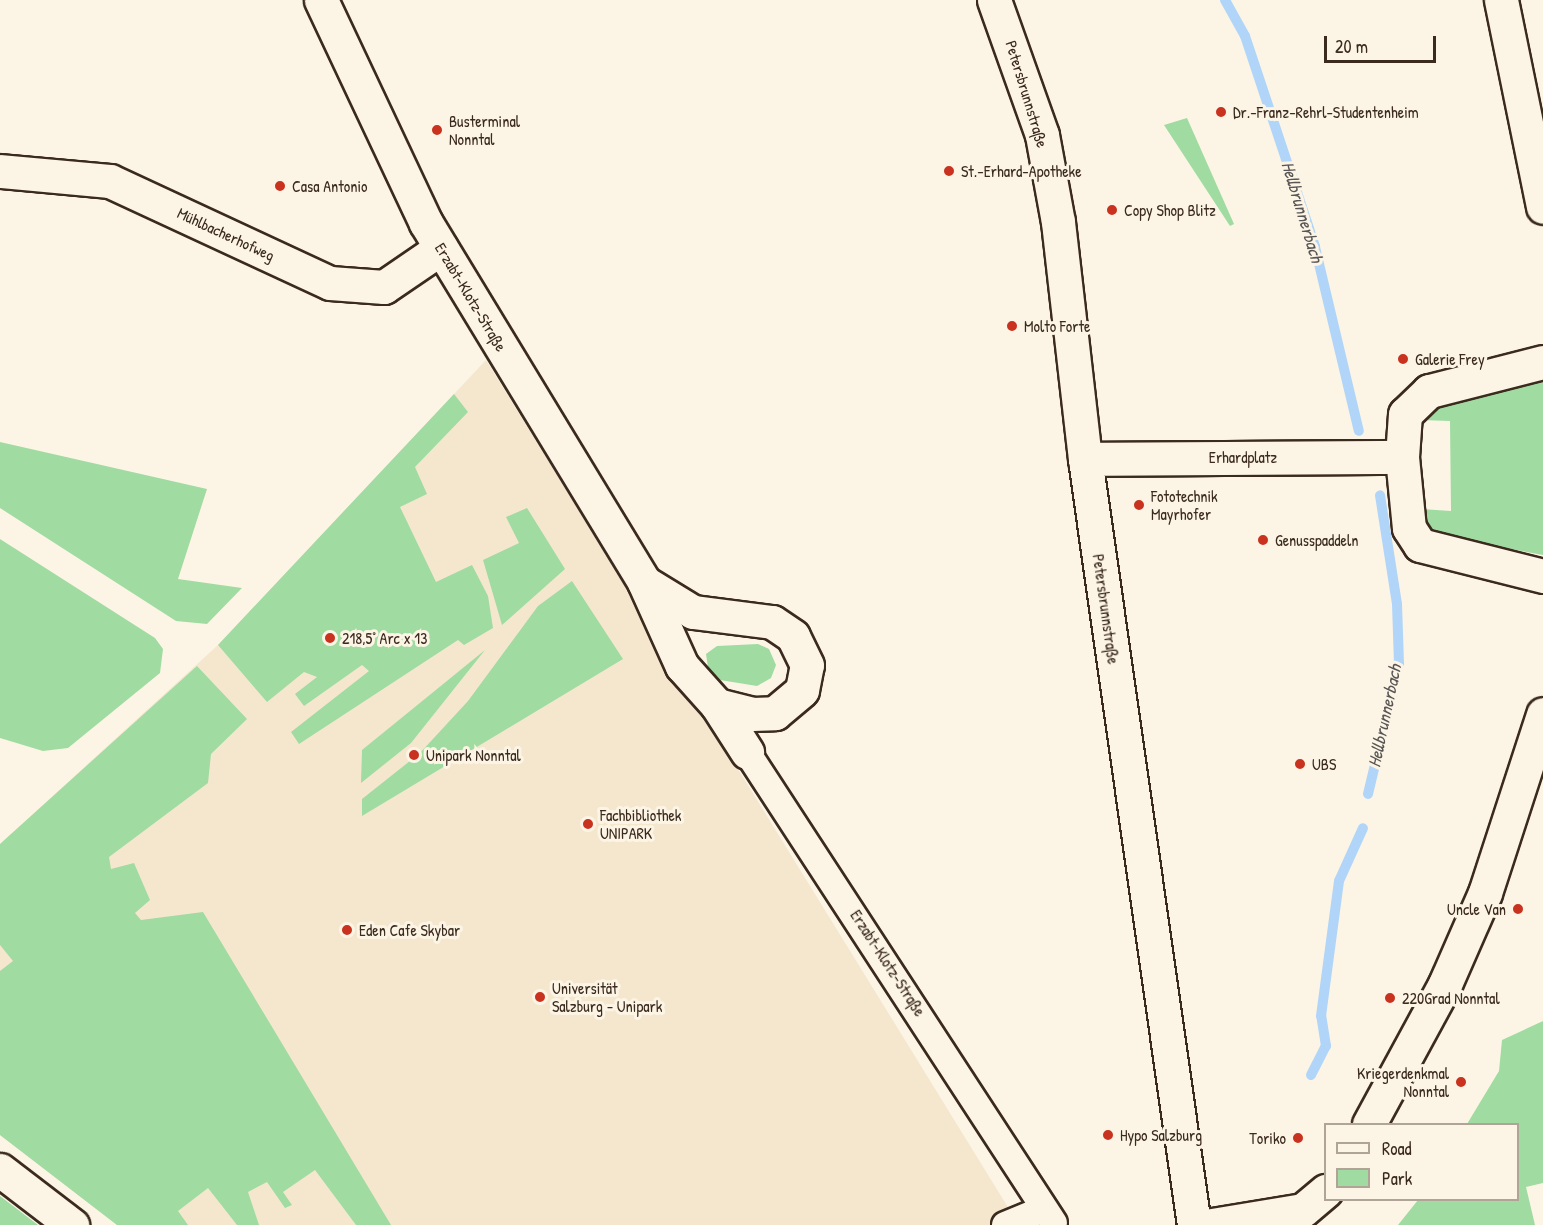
<!DOCTYPE html>
<meta charset="utf-8">
<style>
body{margin:0}
#map{position:relative;width:1543px;height:1225px;overflow:hidden;background:#fcf5e5;font-family:"Patrick Hand",sans-serif}
div>[style]{position:absolute}
.built>*{inset:0;background:#f5e7ce}
.green>*{inset:0;background:#a0dba1}
.stream>*{height:10px;margin:-5px;padding:0 5px;transform-origin:5px;border-radius:5px;background:#b0d5f9}
.roads{filter:drop-shadow(2px 0 #3b2a1e) drop-shadow(-2px 0 #3b2a1e) drop-shadow(0 2px #3b2a1e) drop-shadow(0 -2px #3b2a1e)}
.pedestrian>*{height:26px;margin:-13px;padding:0 13px;transform-origin:13px;border-radius:13px;background:#fcf5e5}
.minor>*{height:33px;margin:-16.5px;padding:0 16.5px;transform-origin:16.5px;border-radius:16.5px;background:#fcf5e5}
.secondary>*{height:33px;margin:-16.5px;padding:0 16.5px;transform-origin:16.5px;border-radius:16.5px;background:#fcf5e5}
.dots>*{width:16px;height:16px;translate:-50% -50%;box-sizing:border-box;border:3px solid #fcf5e5;border-radius:50%}
span{translate:-50% -50%;white-space:nowrap;text-align:center;line-height:1.15;-webkit-text-stroke:6px #fcf5e5;paint-order:stroke}
.street-label{font-size:16px;color:#3b2a1e}
.poi-label{font-size:16px;color:#3b2a1e}
.left{translate:0 -50%;text-align:left}
.right{translate:-100% -50%;text-align:right}
.water-label{font-size:18px;color:#585555;font-style:italic}
.legend{position:absolute;left:1324px;top:1123px;width:195px;height:78px;box-sizing:border-box;background:#fcf5e5;border:2px solid #afa495;margin:0;padding:8px 10px;list-style:none;font-size:18px;color:#3b2a1e}
.legend li{display:flex;align-items:center;gap:12px;height:30px}
.legend b{width:30px;border:2px solid #afa495}
.scale{position:absolute;left:1324px;top:36px;width:112px;height:27px;box-sizing:border-box;border:3px solid #3b2a1e;border-top:0;padding-left:8px;font-size:18px;line-height:21px;white-space:nowrap;color:#3b2a1e;-webkit-text-stroke:4px #fcf5e5;paint-order:stroke}
</style>
<div id="map">
<div class="built">
<i style="clip-path:polygon(486px 360px,1019px 1225px,117px 1225px,0 1135px,0 844px,218px 645px)"></i>
</div>
<div class="green">
<i style="clip-path:polygon(1187px 118px,1234px 224px,1230px 226px,1164px 125px)"></i>
<i style="clip-path:polygon(1543px 379px,1543px 555px,1438px 535px,1426px 526px,1421px 509px,1451px 511px,1450px 421px,1420px 420px,1436px 400px)"></i>
<i style="clip-path:polygon(454px 394px,468px 412px,415px 467px,427px 494px,400px 507px,436px 582px,472px 565px,488px 596px,493px 628px,464px 645px,458px 640px,299px 744px,291px 732px,369px 671px,362px 665px,304px 706px,295px 694px,317px 677px,304px 672px,267px 702px,218px 645px)"></i>
<i style="clip-path:polygon(0 442px,207px 489px,178px 579px,242px 588px,207px 624px,176px 621px,0 508px)"></i>
<i style="clip-path:polygon(527px 508px,565px 569px,502px 625px,483px 560px,519px 543px,506px 517px)"></i>
<i style="clip-path:polygon(0 539px,155px 638px,163px 649px,160px 673px,68px 748px,43px 751px,0 738px)"></i>
<i style="clip-path:polygon(572px 581px,623px 659px,362px 816px,362px 799px,420px 753px,468px 701px,538px 606px)"></i>
<i style="clip-path:polygon(758px 644px,769px 649px,776px 665px,771px 678px,757px 686px,720px 680px,708px 667px,706px 654px,717px 646px)"></i>
<i style="clip-path:polygon(485px 650px,411px 743px,361px 783px,362px 750px)"></i>
<i style="clip-path:polygon(197px 666px,247px 719px,211px 754px,208px 783px,109px 857px,111px 869px,134px 863px,150px 900px,135px 913px,141px 920px,203px 912px,391px 1225px,356px 1225px,315px 1170px,283px 1192px,292px 1205px,285px 1208px,267px 1182px,248px 1192px,259px 1225px,237px 1225px,208px 1188px,178px 1211px,188px 1225px,117px 1225px,0 1135px,0 971px,13px 961px,0 945px,0 844px)"></i>
<i style="clip-path:polygon(1543px 1021px,1543px 1183px,1526px 1187px,1535px 1225px,1398px 1225px,1418px 1200px,1518px 1200px,1518px 1124px,1467px 1124px,1499px 1071px,1502px 1040px)"></i>
<i style="clip-path:polygon(0 1196px,38px 1225px,0 1225px)"></i>
</div>
<div class="stream">
<i style="left:1225px;top:0;width:41px;rotate:60.9deg"></i>
<i style="left:1245px;top:36px;width:222px;rotate:71.6deg"></i>
<i style="left:1315px;top:247px;width:189px;rotate:76.6deg"></i>
<i style="left:1368px;top:794px;width:134px;rotate:-76.6deg"></i>
<i style="left:1399px;top:664px;width:60px;rotate:-91.9deg"></i>
<i style="left:1397px;top:604px;width:110px;rotate:-98.9deg"></i>
<i style="left:1311px;top:1075px;width:33px;rotate:-63deg"></i>
<i style="left:1326px;top:1046px;width:30px;rotate:-99deg"></i>
<i style="left:1321px;top:1016px;width:136px;rotate:-82.4deg"></i>
<i style="left:1339px;top:881px;width:58px;rotate:-65.6deg"></i>
</div>
<div class="roads">
<div class="pedestrian">
<i style="left:747px;top:752px;width:562px;rotate:56.9deg"></i>
<i style="left:1005px;top:1225px;width:42px;rotate:-22.3deg"></i>
</div>
<div class="minor">
<i style="left:321px;top:0;width:246px;rotate:64.8deg"></i>
<i style="left:426px;top:223px;width:420px;rotate:58.7deg"></i>
<i style="left:644px;top:582px;width:92px;rotate:65.7deg"></i>
<i style="left:682px;top:666px;width:52px;rotate:48.1deg"></i>
<i style="left:717px;top:705px;width:36px;rotate:14deg"></i>
<i style="left:752px;top:714px;width:23px;rotate:-2deg"></i>
<i style="left:775px;top:713px;width:35px;rotate:-40deg"></i>
<i style="left:802px;top:690px;width:25px;rotate:-79deg"></i>
<i style="left:807px;top:665px;width:32px;rotate:-116deg"></i>
<i style="left:793px;top:636px;width:25px;rotate:-146deg"></i>
<i style="left:772px;top:622px;width:80px;rotate:-172.8deg"></i>
<i style="left:693px;top:612px;width:57px;rotate:-148.5deg"></i>
<i style="left:1501px;top:0;width:211px;rotate:78.5deg"></i>
<i style="left:0;top:171px;width:110px;rotate:5.2deg"></i>
<i style="left:110px;top:181px;width:242px;rotate:24.9deg"></i>
<i style="left:330px;top:283px;width:54px;rotate:4.2deg"></i>
<i style="left:384px;top:287px;width:69px;rotate:-34.4deg"></i>
<i style="left:1543px;top:362px;width:118px;rotate:165.7deg"></i>
<i style="left:1429px;top:391px;width:33px;rotate:136deg"></i>
<i style="left:1405px;top:414px;width:43px;rotate:94deg"></i>
<i style="left:1402px;top:457px;width:71px;rotate:84.4deg"></i>
<i style="left:1409px;top:528px;width:20px;rotate:57deg"></i>
<i style="left:1420px;top:545px;width:127px;rotate:14.1deg"></i>
<i style="left:1085px;top:459px;width:317px;rotate:-0.4deg"></i>
<i style="left:717px;top:705px;width:56px;rotate:57.4deg"></i>
<i style="left:1369px;top:1124px;width:159px;rotate:-61.5deg"></i>
<i style="left:1445px;top:984px;width:99px;rotate:-66.3deg"></i>
<i style="left:1485px;top:893px;width:188px;rotate:-72deg"></i>
<i style="left:0;top:1170px;width:91px;rotate:37.4deg"></i>
<i style="left:1212px;top:1225px;width:92px;rotate:-9.4deg"></i>
<i style="left:1303px;top:1210px;width:30px;rotate:-40deg"></i>
</div>
<div class="secondary">
<i style="left:994px;top:0;width:143px;rotate:70.4deg"></i>
<i style="left:1042px;top:135px;width:88px;rotate:79.6deg"></i>
<i style="left:1058px;top:222px;width:239px;rotate:83.5deg"></i>
<i style="left:1085px;top:459px;width:774px;rotate:81.9deg"></i>
</div>
</div>
<div class="dots">
<i style="left:1221px;top:112px;background:#c8321e"></i>
<i style="left:437px;top:130px;background:#c8321e"></i>
<i style="left:949px;top:171px;background:#c8321e"></i>
<i style="left:280px;top:186px;background:#c8321e"></i>
<i style="left:1112px;top:210px;background:#c8321e"></i>
<i style="left:1012px;top:326px;background:#c8321e"></i>
<i style="left:1403px;top:359px;background:#c8321e"></i>
<i style="left:1139px;top:505px;background:#c8321e"></i>
<i style="left:1263px;top:540px;background:#c8321e"></i>
<i style="left:330px;top:638px;background:#c8321e"></i>
<i style="left:414px;top:755px;background:#c8321e"></i>
<i style="left:1300px;top:764px;background:#c8321e"></i>
<i style="left:588px;top:824px;background:#c8321e"></i>
<i style="left:1518px;top:909px;background:#c8321e"></i>
<i style="left:347px;top:930px;background:#c8321e"></i>
<i style="left:540px;top:997px;background:#c8321e"></i>
<i style="left:1390px;top:998px;background:#c8321e"></i>
<i style="left:1461px;top:1082px;background:#c8321e"></i>
<i style="left:1108px;top:1135px;background:#c8321e"></i>
<i style="left:1298px;top:1138px;background:#c8321e"></i>
</div>
<div class="street-label">
<span style="left:1027px;top:94px;rotate:73deg">Petersbrunnstraße</span>
<span style="left:226px;top:234px;rotate:25deg">Mühlbacherhofweg</span>
<span style="left:471px;top:297px;rotate:59deg">Erzabt-Klotz-Straße</span>
<span style="left:1243px;top:457px">Erhardplatz</span>
<span style="left:1106px;top:609px;rotate:82deg">Petersbrunnstraße</span>
<span style="left:888px;top:963px;rotate:57deg">Erzabt-Klotz-Straße</span>
</div>
<div class="poi-label">
<span class="left" style="left:1233px;top:112px">Dr.-Franz-Rehrl-Studentenheim</span>
<span class="left" style="left:449px;top:130px">Busterminal<br>Nonntal</span>
<span class="left" style="left:961px;top:171px">St.-Erhard-Apotheke</span>
<span class="left" style="left:292px;top:186px">Casa Antonio</span>
<span class="left" style="left:1124px;top:210px">Copy Shop Blitz</span>
<span class="left" style="left:1024px;top:326px">Molto Forte</span>
<span class="left" style="left:1415px;top:359px">Galerie Frey</span>
<span class="left" style="left:1151px;top:505px">Fototechnik<br>Mayrhofer</span>
<span class="left" style="left:1275px;top:540px">Genusspaddeln</span>
<span class="left" style="left:342px;top:638px">218,5° Arc x 13</span>
<span class="left" style="left:426px;top:755px">Unipark Nonntal</span>
<span class="left" style="left:1312px;top:764px">UBS</span>
<span class="left" style="left:600px;top:824px">Fachbibliothek<br>UNIPARK</span>
<span class="right" style="left:1506px;top:909px">Uncle Van</span>
<span class="left" style="left:359px;top:930px">Eden Cafe Skybar</span>
<span class="left" style="left:552px;top:997px">Universität<br>Salzburg - Unipark</span>
<span class="left" style="left:1402px;top:998px">220Grad Nonntal</span>
<span class="right" style="left:1449px;top:1082px">Kriegerdenkmal<br>Nonntal</span>
<span class="left" style="left:1120px;top:1135px">Hypo Salzburg</span>
<span class="right" style="left:1286px;top:1138px">Toriko</span>
</div>
<div class="water-label">
<span style="left:1302px;top:212px;rotate:73deg">Hellbrunnerbach</span>
<span style="left:1385px;top:716px;rotate:-78deg">Hellbrunnerbach</span>
</div>
<ul class="legend">
<li><b style="height:8px;background:#fcf5e5"></b>Road</li>
<li><b style="height:16px;background:#a0dba1"></b>Park</li>
</ul>
<div class="scale">20 m</div>
</div>
